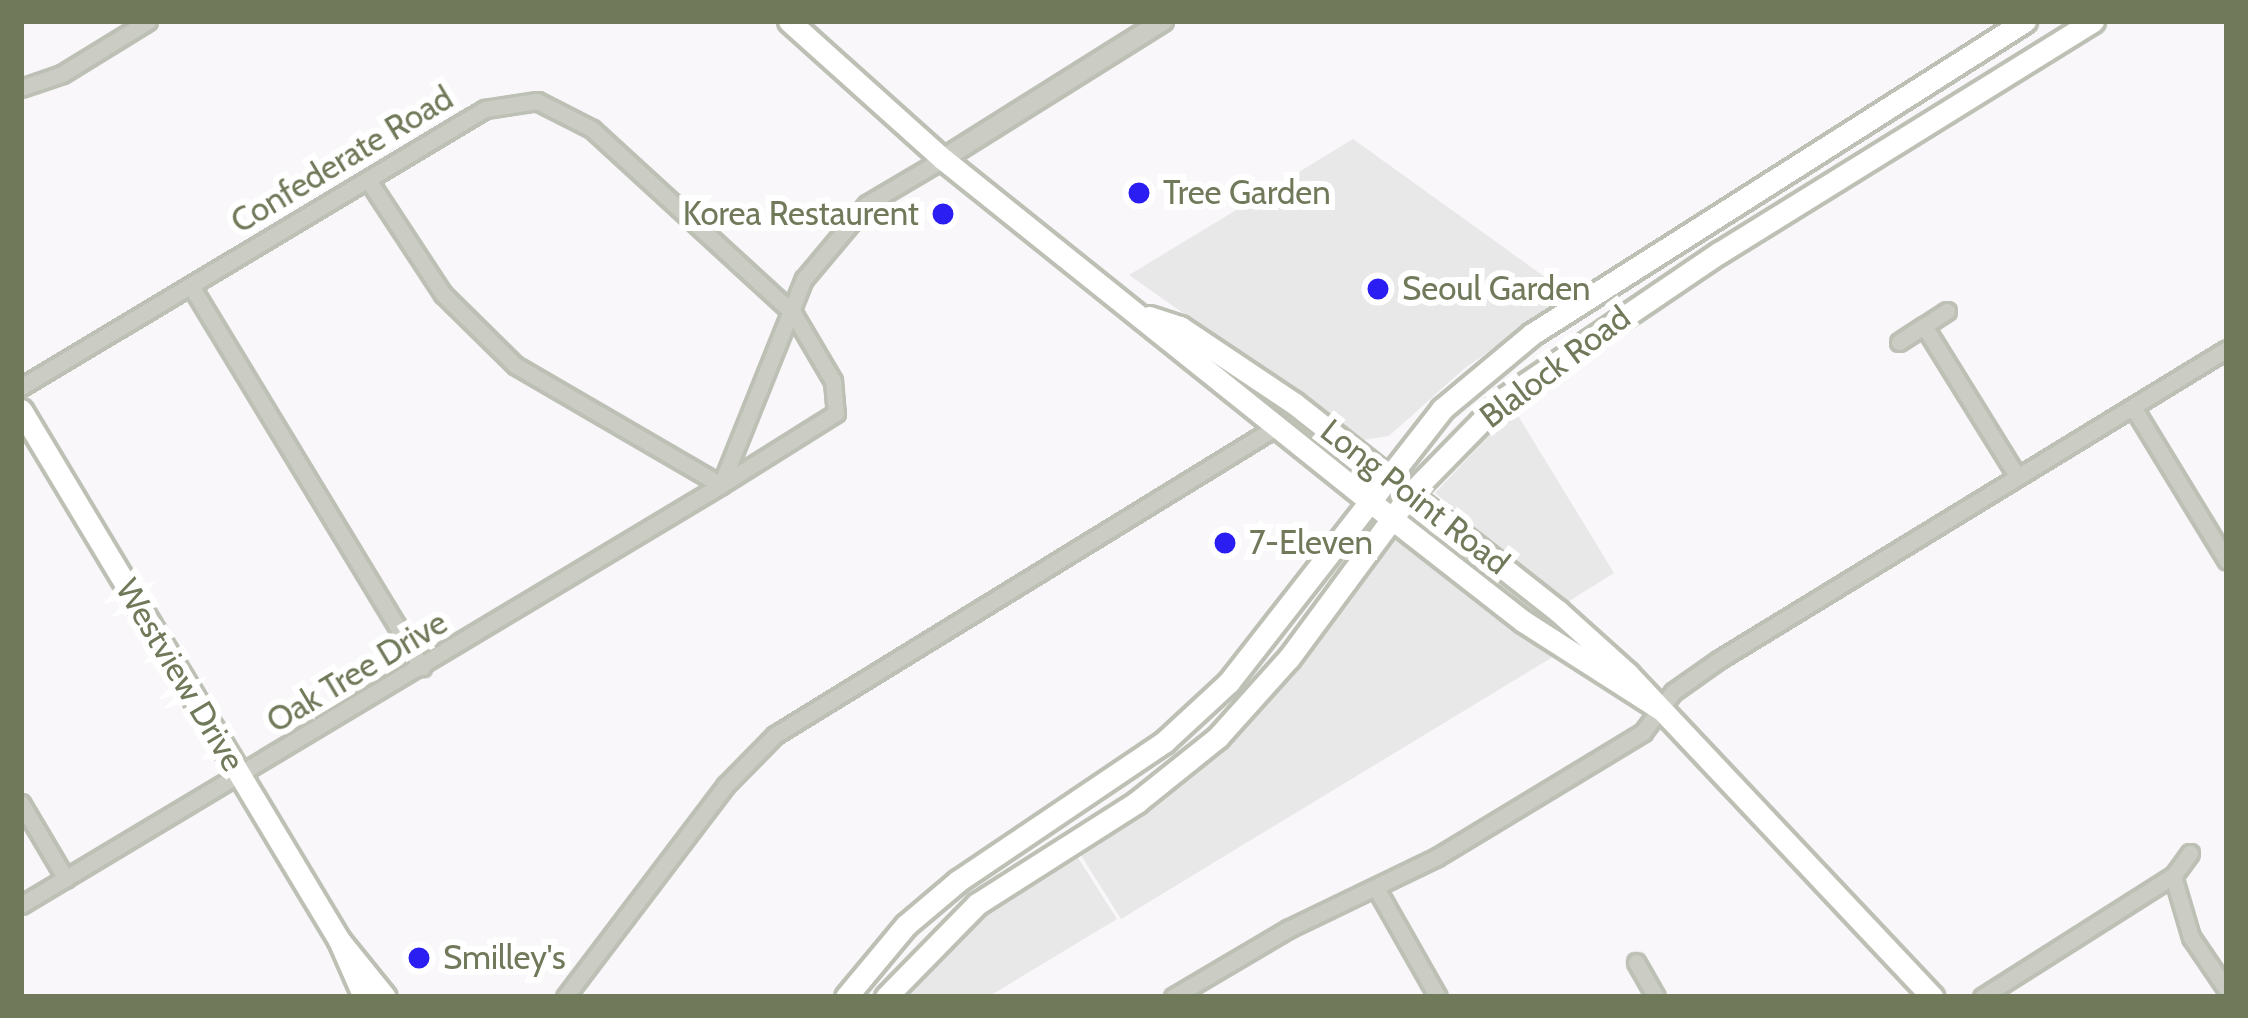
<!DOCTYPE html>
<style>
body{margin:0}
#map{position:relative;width:2248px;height:1018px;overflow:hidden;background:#f9f7fa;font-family:Cabin,sans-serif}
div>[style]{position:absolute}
.built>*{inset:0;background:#e9e8e8}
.roads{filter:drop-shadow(3px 0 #bdc0b4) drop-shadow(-3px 0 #bdc0b4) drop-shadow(0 3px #bdc0b4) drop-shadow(0 -3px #bdc0b4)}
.minor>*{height:15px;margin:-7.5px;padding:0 7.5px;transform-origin:7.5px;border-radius:7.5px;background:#cbcdc4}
.tertiary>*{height:18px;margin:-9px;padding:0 9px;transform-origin:9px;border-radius:9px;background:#cbcdc4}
.secondary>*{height:21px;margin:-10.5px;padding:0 10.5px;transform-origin:10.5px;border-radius:10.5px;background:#fff}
.dots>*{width:33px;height:33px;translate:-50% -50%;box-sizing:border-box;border:6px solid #fff;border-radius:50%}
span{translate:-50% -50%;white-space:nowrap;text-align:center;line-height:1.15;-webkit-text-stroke:12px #fff;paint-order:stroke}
.street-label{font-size:33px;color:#707959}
.poi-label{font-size:33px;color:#707959}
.left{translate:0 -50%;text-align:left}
.right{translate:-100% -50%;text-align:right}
.frame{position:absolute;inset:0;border:24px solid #707959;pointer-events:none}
</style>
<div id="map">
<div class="built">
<i style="clip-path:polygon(1353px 139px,1570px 295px,1465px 368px,1389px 436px,1363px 440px,1129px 275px)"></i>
<i style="clip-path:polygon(1514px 409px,1614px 573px,1566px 603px,1435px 493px)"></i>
<i style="clip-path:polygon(1398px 536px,1556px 655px,1121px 919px,1077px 849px,1188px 775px,1270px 697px)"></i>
<i style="clip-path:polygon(1075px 853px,1117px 919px,988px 997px,903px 997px,997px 906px)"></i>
</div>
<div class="roads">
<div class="minor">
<i style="left:21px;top:88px;width:43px;rotate:-18.9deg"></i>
<i style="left:62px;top:74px;width:101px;rotate:-31.6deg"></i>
<i style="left:191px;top:286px;width:446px;rotate:58.8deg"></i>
<i style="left:1947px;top:311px;width:27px;rotate:147deg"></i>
<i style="left:1924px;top:326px;width:176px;rotate:58.2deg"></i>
<i style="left:1899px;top:342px;width:30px;rotate:-33deg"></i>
<i style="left:21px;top:387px;width:541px;rotate:-30.93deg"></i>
<i style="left:485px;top:109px;width:53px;rotate:-8.7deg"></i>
<i style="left:537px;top:101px;width:62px;rotate:27deg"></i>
<i style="left:592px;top:129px;width:273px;rotate:42.5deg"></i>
<i style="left:793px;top:313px;width:79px;rotate:59.5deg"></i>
<i style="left:833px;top:381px;width:32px;rotate:85deg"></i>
<i style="left:836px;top:413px;width:136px;rotate:147.9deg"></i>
<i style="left:721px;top:485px;width:238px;rotate:-149.8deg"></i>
<i style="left:515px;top:365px;width:101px;rotate:-135.4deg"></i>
<i style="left:443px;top:294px;width:136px;rotate:-123.3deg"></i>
<i style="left:2133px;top:407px;width:180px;rotate:58.6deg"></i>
<i style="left:21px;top:803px;width:88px;rotate:59.4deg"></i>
<i style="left:2190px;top:853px;width:29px;rotate:126deg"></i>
<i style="left:2173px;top:876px;width:64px;rotate:73.6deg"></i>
<i style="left:2191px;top:937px;width:64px;rotate:55.8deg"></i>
<i style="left:1376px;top:888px;width:125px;rotate:60.4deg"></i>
<i style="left:21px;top:905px;width:816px;rotate:-30.96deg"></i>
<i style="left:721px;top:485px;width:222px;rotate:-68.1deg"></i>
<i style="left:804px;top:279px;width:98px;rotate:-50deg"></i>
<i style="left:867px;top:204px;width:88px;rotate:-30.6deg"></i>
<i style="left:1636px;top:962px;width:40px;rotate:60.3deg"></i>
<i style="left:565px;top:997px;width:266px;rotate:-52.8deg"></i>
<i style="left:726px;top:785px;width:70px;rotate:-45.6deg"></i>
<i style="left:775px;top:735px;width:588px;rotate:-31.58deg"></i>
<i style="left:1173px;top:997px;width:134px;rotate:-30.6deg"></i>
<i style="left:1288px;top:929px;width:165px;rotate:-25.8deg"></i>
<i style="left:1437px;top:857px;width:241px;rotate:-31.2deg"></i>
<i style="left:1643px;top:732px;width:50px;rotate:-53.1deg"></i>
<i style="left:1673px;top:692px;width:57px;rotate:-35.1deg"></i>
<i style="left:1720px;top:659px;width:594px;rotate:-31.44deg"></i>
<i style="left:1982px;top:997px;width:226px;rotate:-32.4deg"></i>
</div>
<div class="tertiary">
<i style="left:943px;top:159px;width:260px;rotate:-32.1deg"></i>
</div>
<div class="secondary">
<i style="left:789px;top:21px;width:207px;rotate:41.9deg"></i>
<i style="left:943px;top:159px;width:574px;rotate:38.71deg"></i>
<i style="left:1391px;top:518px;width:167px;rotate:38deg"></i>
<i style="left:1523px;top:621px;width:163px;rotate:32.7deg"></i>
<i style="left:1149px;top:317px;width:33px;rotate:18deg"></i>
<i style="left:1180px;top:327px;width:138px;rotate:33.8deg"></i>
<i style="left:1295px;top:404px;width:335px;rotate:38.2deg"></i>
<i style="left:1558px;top:611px;width:94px;rotate:42deg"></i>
<i style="left:1628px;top:674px;width:444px;rotate:46.7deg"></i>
<i style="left:21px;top:410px;width:618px;rotate:59.04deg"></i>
<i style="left:339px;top:940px;width:62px;rotate:66.3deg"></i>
<i style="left:339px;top:940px;width:73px;rotate:51.1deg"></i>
<i style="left:846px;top:997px;width:94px;rotate:-50.2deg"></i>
<i style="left:906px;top:925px;width:68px;rotate:-40.2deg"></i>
<i style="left:958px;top:881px;width:249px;rotate:-34deg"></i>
<i style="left:1164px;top:742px;width:88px;rotate:-42.7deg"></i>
<i style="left:1229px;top:682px;width:346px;rotate:-52deg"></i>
<i style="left:1442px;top:409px;width:117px;rotate:-39.8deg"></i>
<i style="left:1532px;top:334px;width:584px;rotate:-32.41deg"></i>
<i style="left:886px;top:997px;width:130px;rotate:-45.6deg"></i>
<i style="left:977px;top:904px;width:190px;rotate:-32.5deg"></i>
<i style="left:1137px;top:802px;width:104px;rotate:-38.7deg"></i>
<i style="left:1218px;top:737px;width:106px;rotate:-48.1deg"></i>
<i style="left:1289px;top:658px;width:205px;rotate:-53.5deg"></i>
<i style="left:1411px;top:493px;width:132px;rotate:-45.6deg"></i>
<i style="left:1503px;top:399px;width:261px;rotate:-34.1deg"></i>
<i style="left:1719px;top:253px;width:440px;rotate:-31.8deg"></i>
</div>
</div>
<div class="dots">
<i style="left:1139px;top:193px;background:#2b1ef3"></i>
<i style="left:943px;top:214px;background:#2b1ef3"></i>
<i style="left:1378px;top:289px;background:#2b1ef3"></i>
<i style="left:1225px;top:543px;background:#2b1ef3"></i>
<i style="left:419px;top:958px;background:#2b1ef3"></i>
</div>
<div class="street-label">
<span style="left:342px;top:160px;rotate:-31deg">Confederate Road</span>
<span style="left:1555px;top:367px;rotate:-37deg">Blalock Road</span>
<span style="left:1415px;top:497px;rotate:38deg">Long Point Road</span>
<span style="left:357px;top:672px;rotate:-31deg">Oak Tree Drive</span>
<span style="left:180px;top:675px;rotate:59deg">Westview Drive</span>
</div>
<div class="poi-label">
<span class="left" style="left:1163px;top:193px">Tree Garden</span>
<span class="right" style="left:919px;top:214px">Korea Restaurent</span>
<span class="left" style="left:1402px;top:289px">Seoul Garden</span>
<span class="left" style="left:1249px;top:543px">7-Eleven</span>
<span class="left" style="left:443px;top:958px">Smilley's</span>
</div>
<div class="frame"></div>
</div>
